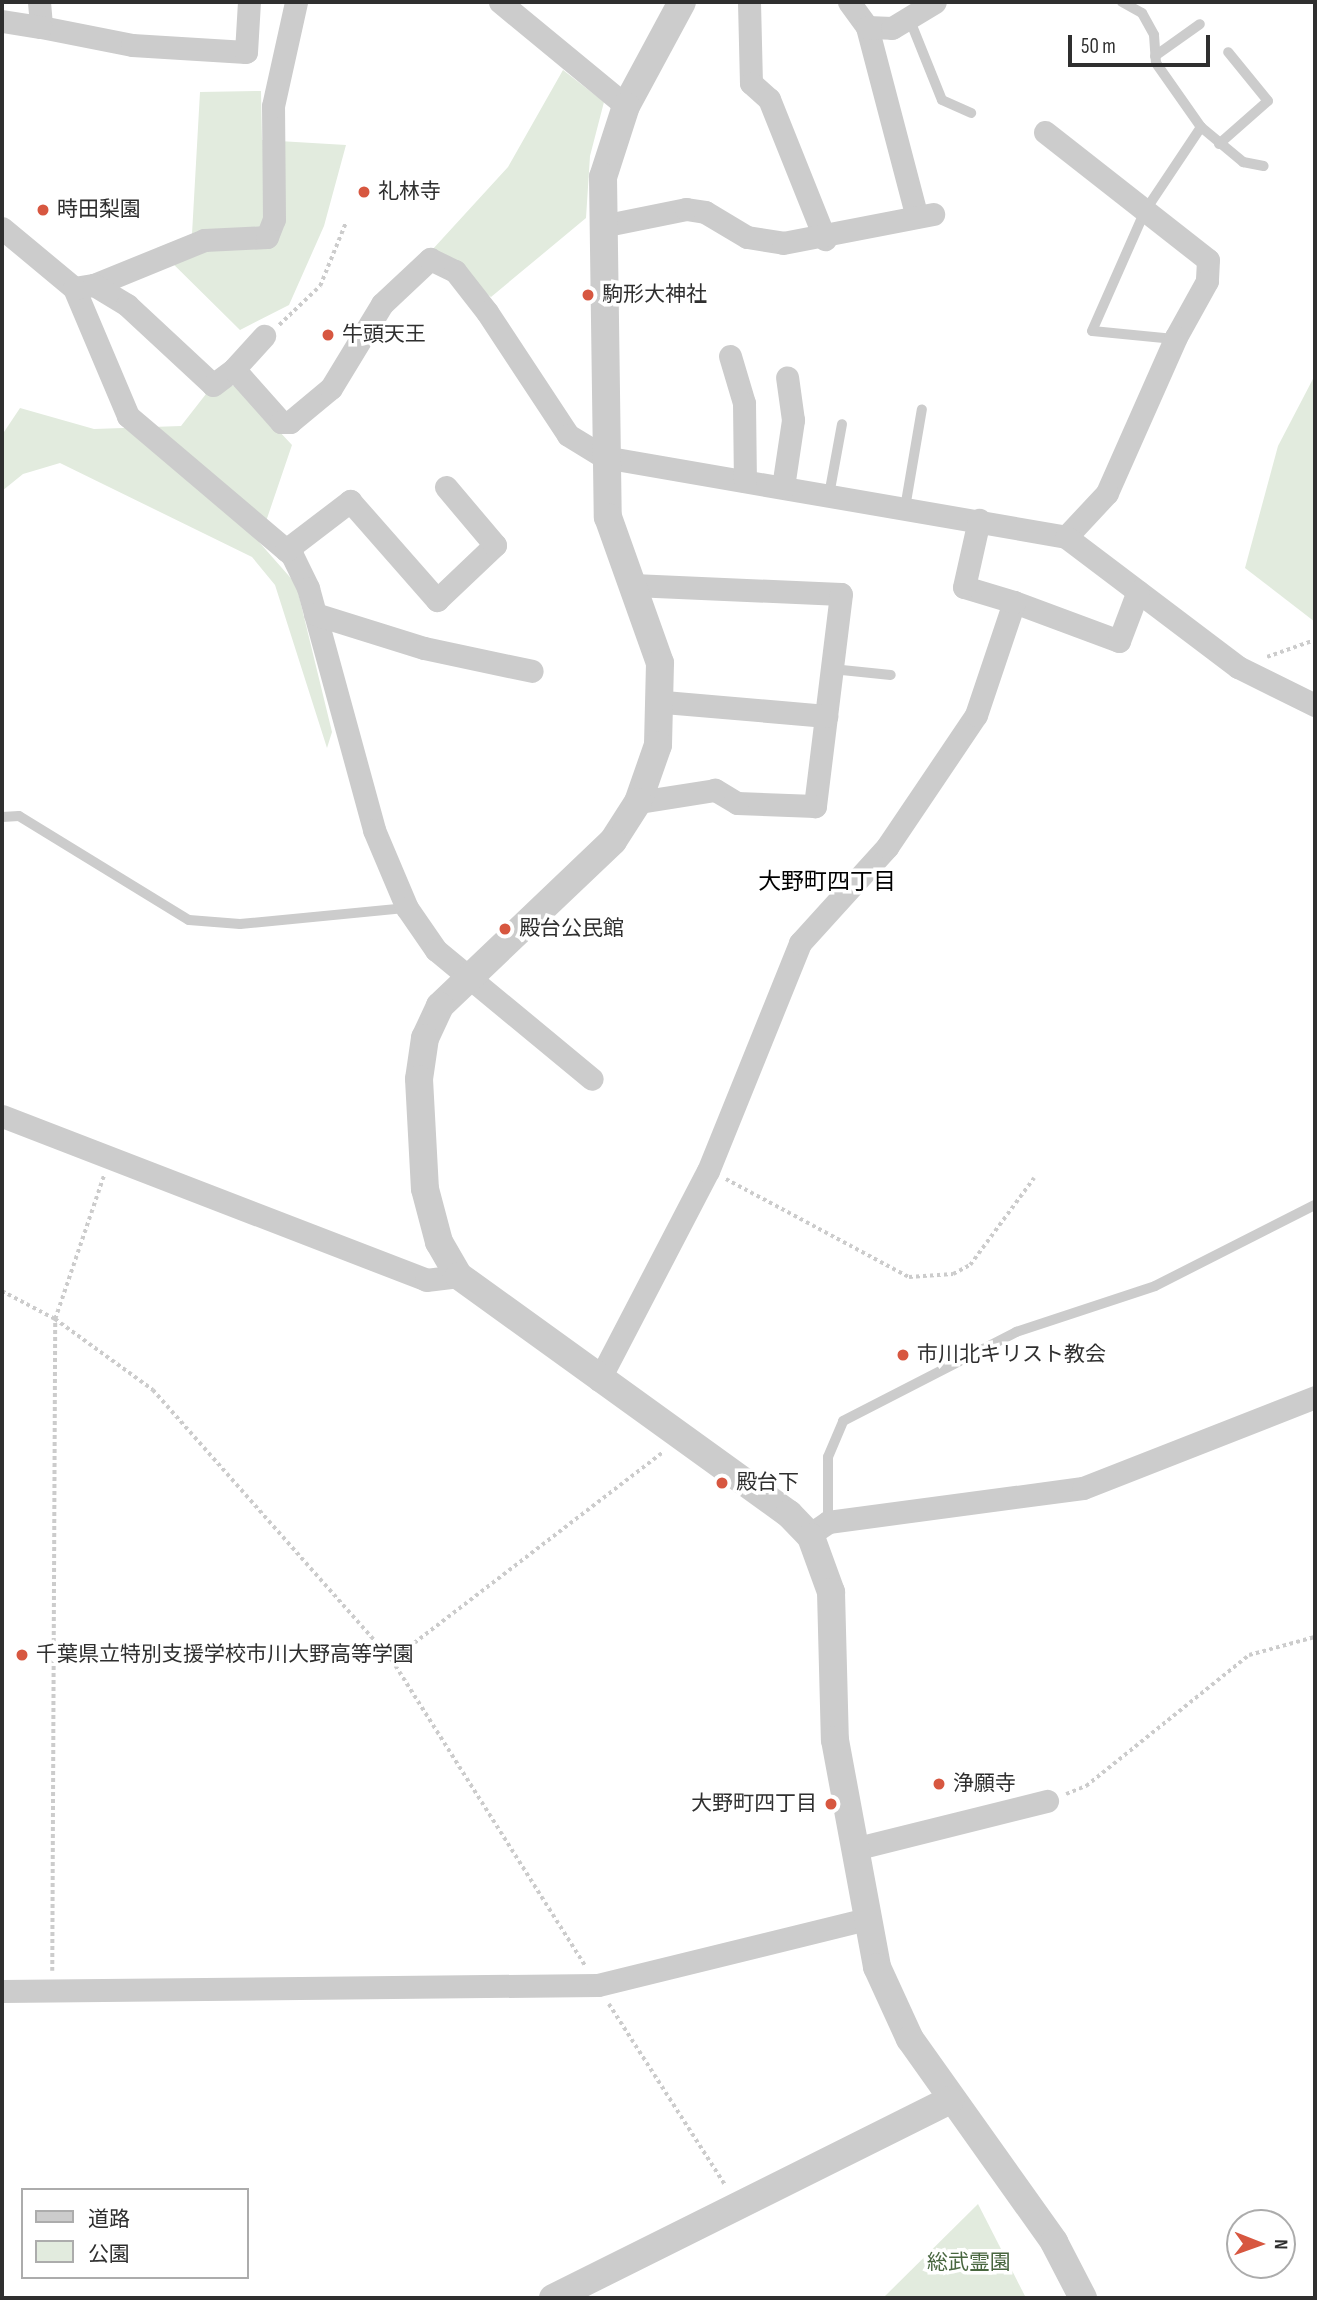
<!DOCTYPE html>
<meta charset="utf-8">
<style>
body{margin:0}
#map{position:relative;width:1317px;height:2300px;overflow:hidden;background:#fff;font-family:"Sofia Sans Condensed","Noto Sans JP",sans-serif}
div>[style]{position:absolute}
.green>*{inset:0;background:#e2ebde}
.path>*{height:3.5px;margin-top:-1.75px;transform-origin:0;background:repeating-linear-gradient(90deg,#ccc 0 3.5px,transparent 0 7px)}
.service>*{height:10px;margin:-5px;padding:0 5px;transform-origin:5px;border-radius:5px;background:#ccc}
.minor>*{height:23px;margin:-11.5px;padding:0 11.5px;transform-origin:11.5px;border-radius:11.5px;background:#ccc}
.tertiary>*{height:28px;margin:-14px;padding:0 14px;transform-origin:14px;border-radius:14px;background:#ccc}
.dots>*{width:19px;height:19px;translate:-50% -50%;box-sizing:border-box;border:4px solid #fff;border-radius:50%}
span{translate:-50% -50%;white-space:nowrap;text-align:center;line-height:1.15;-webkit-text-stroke:7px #fff;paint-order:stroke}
.poi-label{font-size:21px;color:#2f2f2f}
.left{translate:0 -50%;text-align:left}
.right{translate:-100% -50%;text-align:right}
.park-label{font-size:21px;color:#496740}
.neighbourhood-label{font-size:23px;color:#000}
.frame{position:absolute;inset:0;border:4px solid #2f2f2f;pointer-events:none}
.legend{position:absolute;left:21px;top:2188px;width:228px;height:91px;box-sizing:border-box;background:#fff;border:2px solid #acacac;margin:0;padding:9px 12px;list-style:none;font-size:21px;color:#2f2f2f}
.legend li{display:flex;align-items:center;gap:14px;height:35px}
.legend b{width:35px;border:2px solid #acacac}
.north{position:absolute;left:1226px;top:2209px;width:70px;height:70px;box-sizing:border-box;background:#fff;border:2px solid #acacac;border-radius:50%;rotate:91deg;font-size:19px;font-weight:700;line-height:28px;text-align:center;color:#2f2f2f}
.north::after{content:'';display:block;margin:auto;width:24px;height:32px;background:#d75740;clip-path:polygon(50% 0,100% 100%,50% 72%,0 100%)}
.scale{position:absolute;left:1068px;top:35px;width:142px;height:32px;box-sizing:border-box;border:4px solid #2f2f2f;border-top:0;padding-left:9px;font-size:21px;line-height:24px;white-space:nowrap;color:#2f2f2f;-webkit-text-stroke:5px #fff;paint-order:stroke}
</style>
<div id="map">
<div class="green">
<i style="clip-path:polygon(563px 70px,604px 102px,590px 156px,586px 218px,491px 297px,432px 250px,508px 167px)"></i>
<i style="clip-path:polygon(261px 91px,262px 140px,346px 145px,324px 226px,289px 305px,240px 330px,157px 248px,192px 234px,200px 92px)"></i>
<i style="clip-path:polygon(1315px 375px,1315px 622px,1245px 568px,1278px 446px)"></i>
<i style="clip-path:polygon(213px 385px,237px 386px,292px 445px,259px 542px,296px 584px,332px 732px,327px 748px,275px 585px,252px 557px,60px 463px,23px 474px,2px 491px,2px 435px,20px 408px,94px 429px,181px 426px)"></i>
<i style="clip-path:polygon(978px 2204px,1026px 2298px,883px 2298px)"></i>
</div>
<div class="path">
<i style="left:279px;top:325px;width:57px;rotate:-43.6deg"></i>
<i style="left:320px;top:286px;width:69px;rotate:-67.9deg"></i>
<i style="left:1267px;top:657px;width:51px;rotate:-19.5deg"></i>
<i style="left:726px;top:1179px;width:208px;rotate:28.2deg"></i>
<i style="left:909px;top:1277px;width:44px;rotate:-3.9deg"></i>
<i style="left:953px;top:1274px;width:19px;rotate:-28deg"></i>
<i style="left:970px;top:1265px;width:108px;rotate:-53.7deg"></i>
<i style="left:2px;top:1291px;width:60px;rotate:27.8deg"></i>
<i style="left:55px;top:1319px;width:121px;rotate:35.9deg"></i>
<i style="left:153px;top:1390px;width:361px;rotate:48.5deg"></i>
<i style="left:392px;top:1660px;width:361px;rotate:57.7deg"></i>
<i style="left:392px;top:1660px;width:342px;rotate:-37.5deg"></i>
<i style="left:1066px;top:1794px;width:22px;rotate:-22deg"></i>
<i style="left:1086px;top:1786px;width:209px;rotate:-38.8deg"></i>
<i style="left:1249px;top:1655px;width:68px;rotate:-15.3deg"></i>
<i style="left:52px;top:1971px;width:652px;rotate:-89.74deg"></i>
<i style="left:55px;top:1319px;width:152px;rotate:-71.2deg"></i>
<i style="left:609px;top:2004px;width:216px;rotate:57.3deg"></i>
</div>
<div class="service">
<i style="left:1122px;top:2px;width:23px;rotate:29deg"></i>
<i style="left:1142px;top:13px;width:25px;rotate:61deg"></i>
<i style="left:1154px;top:35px;width:28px;rotate:86deg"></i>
<i style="left:1156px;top:63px;width:78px;rotate:54.9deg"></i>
<i style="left:1201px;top:127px;width:55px;rotate:39.8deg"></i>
<i style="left:1243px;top:162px;width:21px;rotate:11deg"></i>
<i style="left:909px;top:18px;width:88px;rotate:68.1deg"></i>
<i style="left:942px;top:100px;width:32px;rotate:24deg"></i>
<i style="left:1155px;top:56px;width:55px;rotate:-35.4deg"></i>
<i style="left:1219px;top:144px;width:65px;rotate:-41.3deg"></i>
<i style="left:1268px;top:101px;width:63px;rotate:-129.2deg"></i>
<i style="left:1174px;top:339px;width:82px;rotate:-174.4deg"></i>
<i style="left:1092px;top:331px;width:131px;rotate:-66.2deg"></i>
<i style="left:1145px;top:211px;width:101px;rotate:-56.3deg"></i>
<i style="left:829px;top:495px;width:72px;rotate:-79.6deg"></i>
<i style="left:905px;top:508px;width:100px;rotate:-80.3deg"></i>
<i style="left:832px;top:669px;width:59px;rotate:5.8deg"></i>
<i style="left:2px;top:817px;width:17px;rotate:-3deg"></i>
<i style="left:19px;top:816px;width:199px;rotate:31.5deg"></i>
<i style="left:189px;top:920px;width:51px;rotate:4.5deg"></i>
<i style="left:240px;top:924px;width:168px;rotate:-5.5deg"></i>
<i style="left:828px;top:1522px;width:65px;rotate:-90deg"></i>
<i style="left:828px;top:1457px;width:39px;rotate:-67deg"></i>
<i style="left:843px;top:1421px;width:195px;rotate:-27.2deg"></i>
<i style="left:1016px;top:1332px;width:146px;rotate:-18.3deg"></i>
<i style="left:1155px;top:1286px;width:179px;rotate:-26.9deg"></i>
</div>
<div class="minor">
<i style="left:39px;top:2px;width:25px;rotate:85deg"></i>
<i style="left:41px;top:27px;width:93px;rotate:11.2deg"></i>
<i style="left:132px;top:45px;width:114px;rotate:3.5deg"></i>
<i style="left:246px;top:52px;width:50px;rotate:-86.6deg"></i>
<i style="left:500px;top:2px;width:163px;rotate:39.5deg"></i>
<i style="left:749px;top:2px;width:81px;rotate:88.6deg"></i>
<i style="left:751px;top:83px;width:24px;rotate:42deg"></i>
<i style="left:769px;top:99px;width:151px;rotate:68.2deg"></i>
<i style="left:849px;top:2px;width:31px;rotate:54deg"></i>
<i style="left:867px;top:27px;width:196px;rotate:75.3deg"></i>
<i style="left:2px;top:21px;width:39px;rotate:9deg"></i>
<i style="left:867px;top:27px;width:25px;rotate:2deg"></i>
<i style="left:892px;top:28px;width:50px;rotate:-31.2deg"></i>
<i style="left:1045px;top:132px;width:207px;rotate:38.1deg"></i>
<i style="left:1208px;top:260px;width:21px;rotate:93deg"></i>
<i style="left:1207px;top:281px;width:64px;rotate:119deg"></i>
<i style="left:1176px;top:337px;width:171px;rotate:113.9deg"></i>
<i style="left:1107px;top:493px;width:60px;rotate:133deg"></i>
<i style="left:602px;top:226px;width:86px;rotate:-11.4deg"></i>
<i style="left:686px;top:209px;width:19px;rotate:9deg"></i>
<i style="left:705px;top:212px;width:49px;rotate:30.8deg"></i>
<i style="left:747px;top:237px;width:36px;rotate:9deg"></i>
<i style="left:783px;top:243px;width:153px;rotate:-10.9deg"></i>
<i style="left:2px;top:228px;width:94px;rotate:39.8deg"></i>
<i style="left:74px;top:288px;width:139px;rotate:67.1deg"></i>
<i style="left:128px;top:416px;width:215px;rotate:40.3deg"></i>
<i style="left:292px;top:555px;width:37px;rotate:64deg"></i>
<i style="left:308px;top:588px;width:251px;rotate:74.7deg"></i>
<i style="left:374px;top:830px;width:85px;rotate:67.1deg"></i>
<i style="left:407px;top:908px;width:51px;rotate:55.4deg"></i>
<i style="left:436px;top:950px;width:202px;rotate:39.6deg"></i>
<i style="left:94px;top:285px;width:119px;rotate:-22.2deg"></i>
<i style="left:204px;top:240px;width:63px;rotate:-2.7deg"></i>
<i style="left:267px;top:237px;width:19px;rotate:-69deg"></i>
<i style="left:274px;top:219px;width:113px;rotate:-90.5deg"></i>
<i style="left:273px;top:106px;width:107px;rotate:-77.5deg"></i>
<i style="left:74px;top:288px;width:20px;rotate:-9deg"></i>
<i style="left:94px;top:285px;width:39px;rotate:31deg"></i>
<i style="left:127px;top:305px;width:117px;rotate:42.9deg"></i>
<i style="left:213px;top:385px;width:26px;rotate:-37deg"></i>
<i style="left:234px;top:369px;width:71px;rotate:48.4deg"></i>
<i style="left:281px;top:422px;width:9px"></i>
<i style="left:290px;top:422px;width:53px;rotate:-39.7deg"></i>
<i style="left:331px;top:388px;width:98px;rotate:-58.7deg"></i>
<i style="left:382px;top:304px;width:66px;rotate:-43.2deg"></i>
<i style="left:430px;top:259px;width:28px;rotate:26deg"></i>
<i style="left:455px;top:271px;width:52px;rotate:52deg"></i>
<i style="left:487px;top:312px;width:147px;rotate:56.6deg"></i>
<i style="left:568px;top:435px;width:42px;rotate:31.4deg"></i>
<i style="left:604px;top:457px;width:469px;rotate:9.8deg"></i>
<i style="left:1066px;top:537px;width:216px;rotate:37.1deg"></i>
<i style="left:1238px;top:667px;width:86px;rotate:26.3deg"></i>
<i style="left:730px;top:356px;width:49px;rotate:73.4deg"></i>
<i style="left:744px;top:403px;width:78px;rotate:89.3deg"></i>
<i style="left:234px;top:369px;width:45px;rotate:-47.7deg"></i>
<i style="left:783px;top:487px;width:68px;rotate:-81.5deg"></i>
<i style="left:793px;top:420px;width:43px;rotate:-97.9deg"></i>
<i style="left:286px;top:550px;width:81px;rotate:-37.4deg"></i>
<i style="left:350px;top:501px;width:132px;rotate:48.7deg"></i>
<i style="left:437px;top:600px;width:80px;rotate:-43.5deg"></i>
<i style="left:495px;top:545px;width:76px;rotate:-130.2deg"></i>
<i style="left:633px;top:585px;width:208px;rotate:2.5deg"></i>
<i style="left:841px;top:594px;width:214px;rotate:97deg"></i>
<i style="left:815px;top:806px;width:78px;rotate:-177.8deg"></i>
<i style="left:737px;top:803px;width:26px;rotate:-149deg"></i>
<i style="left:715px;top:790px;width:78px;rotate:171.1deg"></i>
<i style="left:1014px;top:602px;width:112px;rotate:20.4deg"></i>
<i style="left:1119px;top:641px;width:53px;rotate:-69.2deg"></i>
<i style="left:315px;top:614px;width:114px;rotate:17.3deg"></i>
<i style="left:424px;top:648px;width:110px;rotate:12deg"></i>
<i style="left:664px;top:702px;width:163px;rotate:4.9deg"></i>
<i style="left:2px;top:1116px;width:455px;rotate:21.1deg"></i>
<i style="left:426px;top:1280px;width:33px;rotate:-7deg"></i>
<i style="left:599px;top:1380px;width:236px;rotate:-62.5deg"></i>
<i style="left:708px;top:1171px;width:246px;rotate:-68deg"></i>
<i style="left:800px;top:943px;width:130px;rotate:-47.8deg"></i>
<i style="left:887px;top:847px;width:159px;rotate:-56deg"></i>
<i style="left:976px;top:715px;width:119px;rotate:-71.4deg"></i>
<i style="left:1014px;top:602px;width:52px;rotate:-163.3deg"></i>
<i style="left:964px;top:587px;width:69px;rotate:-77.4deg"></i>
<i style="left:809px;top:1535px;width:23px;rotate:-34deg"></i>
<i style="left:828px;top:1522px;width:257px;rotate:-7.6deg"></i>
<i style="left:1083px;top:1488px;width:249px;rotate:-21.4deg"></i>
<i style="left:854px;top:1849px;width:199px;rotate:-14deg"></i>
<i style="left:2px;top:1991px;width:596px;rotate:-0.58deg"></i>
<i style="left:598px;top:1985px;width:276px;rotate:-13.8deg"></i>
</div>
<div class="tertiary">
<i style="left:682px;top:2px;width:118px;rotate:118.3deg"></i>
<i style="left:626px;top:106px;width:75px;rotate:107.9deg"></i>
<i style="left:603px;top:177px;width:340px;rotate:89.2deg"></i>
<i style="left:608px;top:517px;width:155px;rotate:70.4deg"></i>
<i style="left:660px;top:663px;width:82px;rotate:91.4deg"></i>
<i style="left:658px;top:745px;width:60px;rotate:109.3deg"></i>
<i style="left:638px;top:802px;width:46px;rotate:122.7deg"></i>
<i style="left:613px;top:841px;width:239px;rotate:136.4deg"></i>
<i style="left:440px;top:1006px;width:35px;rotate:115deg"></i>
<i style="left:425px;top:1038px;width:41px;rotate:98.3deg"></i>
<i style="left:419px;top:1079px;width:110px;rotate:86.9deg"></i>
<i style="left:425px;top:1189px;width:55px;rotate:75.2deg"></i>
<i style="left:439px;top:1242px;width:39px;rotate:60deg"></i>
<i style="left:459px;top:1276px;width:407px;rotate:35.8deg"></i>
<i style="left:789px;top:1514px;width:32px;rotate:46deg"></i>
<i style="left:811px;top:1537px;width:59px;rotate:70deg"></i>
<i style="left:831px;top:1592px;width:148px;rotate:88.5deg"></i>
<i style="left:835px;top:1740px;width:231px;rotate:79.5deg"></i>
<i style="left:877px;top:1967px;width:79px;rotate:65.4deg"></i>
<i style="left:910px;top:2039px;width:249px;rotate:54.6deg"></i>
<i style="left:1054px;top:2242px;width:63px;rotate:62.6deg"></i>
<i style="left:553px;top:2298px;width:444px;rotate:-26.5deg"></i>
</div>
<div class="dots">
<i style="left:364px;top:192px;background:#d75740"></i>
<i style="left:43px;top:210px;background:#d75740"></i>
<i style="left:588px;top:295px;background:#d75740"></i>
<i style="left:328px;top:335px;background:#d75740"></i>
<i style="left:505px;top:929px;background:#d75740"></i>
<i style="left:903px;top:1355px;background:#d75740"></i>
<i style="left:722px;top:1483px;background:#d75740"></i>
<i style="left:22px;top:1655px;background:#d75740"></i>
<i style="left:939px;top:1784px;background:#d75740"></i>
<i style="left:831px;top:1804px;background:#d75740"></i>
</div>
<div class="poi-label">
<span class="left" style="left:378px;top:192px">礼林寺</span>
<span class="left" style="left:57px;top:210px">時田梨園</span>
<span class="left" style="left:602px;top:295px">駒形大神社</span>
<span class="left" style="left:342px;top:335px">牛頭天王</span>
<span class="left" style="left:519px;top:929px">殿台公民館</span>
<span class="left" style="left:917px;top:1355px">市川北キリスト教会</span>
<span class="left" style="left:736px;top:1483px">殿台下</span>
<span class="left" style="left:36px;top:1655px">千葉県立特別支援学校市川大野高等学園</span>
<span class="left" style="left:953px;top:1784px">浄願寺</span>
<span class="right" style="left:817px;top:1804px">大野町四丁目</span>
</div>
<div class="park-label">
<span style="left:969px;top:2263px">総武霊園</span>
</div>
<div class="neighbourhood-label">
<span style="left:827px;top:882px">大野町四丁目</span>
</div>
<div class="frame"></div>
<ul class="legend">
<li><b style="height:9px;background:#ccc"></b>道路</li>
<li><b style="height:19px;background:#e2ebde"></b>公園</li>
</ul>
<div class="north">N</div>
<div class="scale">50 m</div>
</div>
